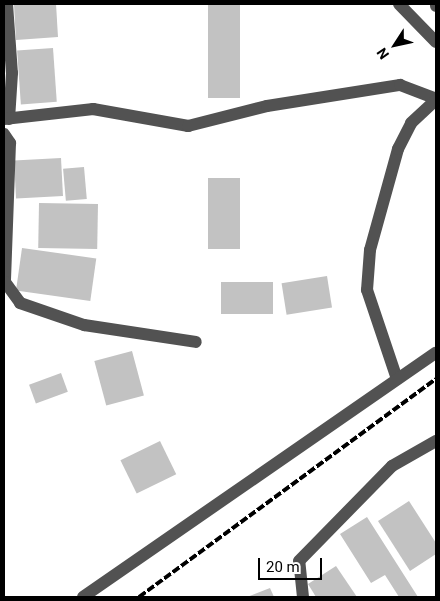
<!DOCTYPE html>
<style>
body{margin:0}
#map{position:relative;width:440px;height:601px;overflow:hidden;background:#fff;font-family:Roboto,sans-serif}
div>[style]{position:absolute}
.building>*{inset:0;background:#c2c2c2;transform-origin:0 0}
.minor>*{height:12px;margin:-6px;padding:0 6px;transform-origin:6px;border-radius:6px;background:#525252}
.rail>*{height:4px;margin-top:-2px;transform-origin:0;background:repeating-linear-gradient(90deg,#000 0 8px,transparent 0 10.5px)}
span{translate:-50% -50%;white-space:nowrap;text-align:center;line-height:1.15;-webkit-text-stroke:4px #fff;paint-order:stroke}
.frame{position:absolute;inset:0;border:5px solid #000;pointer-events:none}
.north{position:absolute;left:370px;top:20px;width:50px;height:50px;-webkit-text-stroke:4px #fff;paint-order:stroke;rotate:235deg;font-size:14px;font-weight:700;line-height:20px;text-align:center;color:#000}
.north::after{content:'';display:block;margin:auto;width:18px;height:22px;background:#000;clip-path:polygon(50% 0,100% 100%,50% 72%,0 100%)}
.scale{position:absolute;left:258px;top:558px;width:64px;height:22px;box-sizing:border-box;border:2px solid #000;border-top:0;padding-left:6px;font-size:15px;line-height:18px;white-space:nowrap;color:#000;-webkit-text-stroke:4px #fff;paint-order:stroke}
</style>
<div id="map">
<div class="building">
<i style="clip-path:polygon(34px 4px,56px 4px,58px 37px,16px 40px,14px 5px)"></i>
<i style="left:208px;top:4px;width:32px;height:94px"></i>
<i style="left:53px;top:48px;width:54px;height:36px;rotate:86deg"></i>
<i style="left:61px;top:158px;width:38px;height:47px;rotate:87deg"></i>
<i style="left:84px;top:167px;width:32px;height:21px;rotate:85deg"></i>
<i style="left:208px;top:178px;width:32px;height:71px"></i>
<i style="left:39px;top:203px;width:59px;height:45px;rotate:1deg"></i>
<i style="left:22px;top:248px;width:75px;height:43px;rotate:8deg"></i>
<i style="left:327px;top:276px;width:32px;height:46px;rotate:81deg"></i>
<i style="left:221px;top:282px;width:52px;height:32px"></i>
<i style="left:132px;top:351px;width:46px;height:39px;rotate:75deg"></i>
<i style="left:61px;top:373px;width:20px;height:34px;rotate:70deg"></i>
<i style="left:160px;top:441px;width:37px;height:44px;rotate:64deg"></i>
<i style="clip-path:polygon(409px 501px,436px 543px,436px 554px,410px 571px,378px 521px)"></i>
<i style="clip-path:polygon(367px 517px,418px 597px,399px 597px,385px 575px,371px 583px,340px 534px)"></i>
<i style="clip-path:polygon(336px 566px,357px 597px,316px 597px,308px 584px)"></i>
<i style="clip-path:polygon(270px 588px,274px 597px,247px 597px)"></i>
</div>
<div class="minor">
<i style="left:7px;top:4px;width:69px;rotate:85.9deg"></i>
<i style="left:12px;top:73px;width:46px;rotate:93.7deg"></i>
<i style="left:399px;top:4px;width:53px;rotate:45.8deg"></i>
<i style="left:436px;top:4px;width:2px;rotate:90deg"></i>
<i style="left:4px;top:119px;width:90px;rotate:-6.4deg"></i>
<i style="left:93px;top:109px;width:97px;rotate:10.1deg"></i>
<i style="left:188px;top:126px;width:81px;rotate:-14.2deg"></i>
<i style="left:267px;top:106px;width:135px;rotate:-9deg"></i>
<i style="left:400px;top:85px;width:39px;rotate:21deg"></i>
<i style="left:4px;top:134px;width:11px;rotate:56deg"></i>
<i style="left:10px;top:143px;width:139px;rotate:92.1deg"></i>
<i style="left:5px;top:282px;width:26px;rotate:54deg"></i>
<i style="left:20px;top:303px;width:68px;rotate:19deg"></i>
<i style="left:84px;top:325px;width:113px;rotate:8.6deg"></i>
<i style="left:397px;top:379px;width:94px;rotate:-108.6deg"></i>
<i style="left:367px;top:290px;width:40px;rotate:-85.7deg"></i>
<i style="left:370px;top:250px;width:105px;rotate:-74.5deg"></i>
<i style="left:398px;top:149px;width:29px;rotate:-63deg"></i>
<i style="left:411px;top:123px;width:34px;rotate:-43deg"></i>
<i style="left:83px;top:597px;width:429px;rotate:-34.7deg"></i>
<i style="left:303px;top:597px;width:36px;rotate:-96deg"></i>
<i style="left:299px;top:561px;width:133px;rotate:-45.6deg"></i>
<i style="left:392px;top:466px;width:51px;rotate:-29.6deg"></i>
</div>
<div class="rail">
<i style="left:139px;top:597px;width:368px;rotate:-36.3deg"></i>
</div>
<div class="frame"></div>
<div class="north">N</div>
<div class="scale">20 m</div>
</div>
